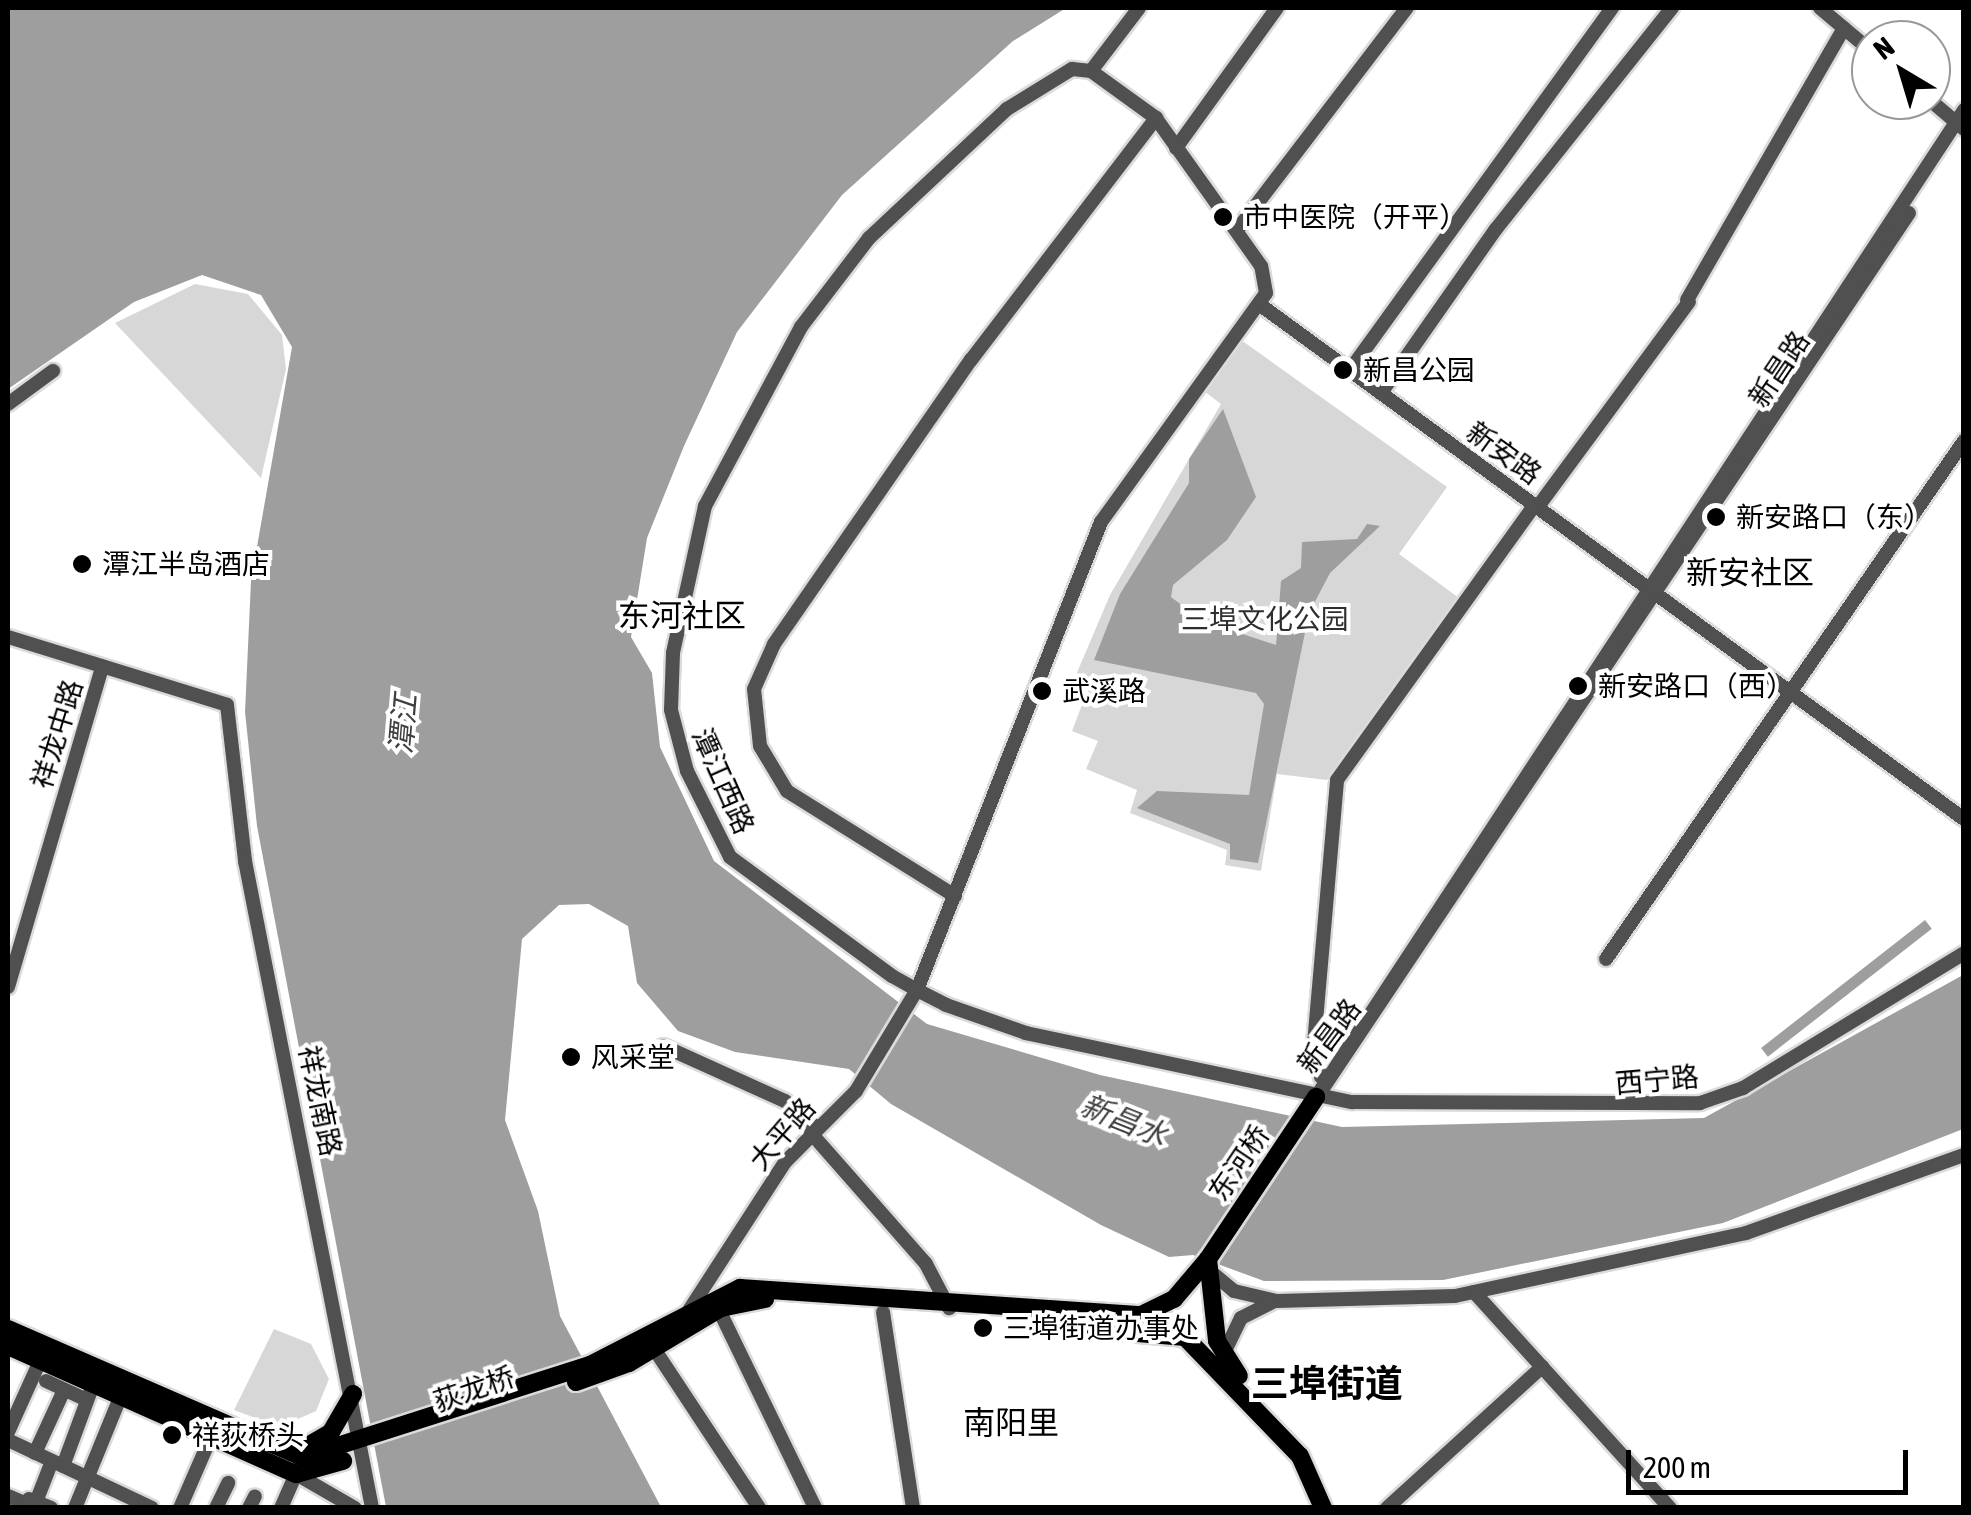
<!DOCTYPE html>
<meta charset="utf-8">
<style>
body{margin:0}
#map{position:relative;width:1971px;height:1515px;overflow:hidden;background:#fff;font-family:"Asap Condensed","Noto Sans SC",sans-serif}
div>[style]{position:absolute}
.green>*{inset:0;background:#d7d7d7}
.water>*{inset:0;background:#9e9e9e;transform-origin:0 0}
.roads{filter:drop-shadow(2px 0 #dbdbdb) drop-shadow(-2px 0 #dbdbdb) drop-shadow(0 2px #dbdbdb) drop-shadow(0 -2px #dbdbdb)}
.minor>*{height:14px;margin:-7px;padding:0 7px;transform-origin:7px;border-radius:7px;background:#505050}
.major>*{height:18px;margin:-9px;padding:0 9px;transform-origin:9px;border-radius:9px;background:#000}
.dots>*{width:28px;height:28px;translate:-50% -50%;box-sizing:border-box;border:5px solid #fff;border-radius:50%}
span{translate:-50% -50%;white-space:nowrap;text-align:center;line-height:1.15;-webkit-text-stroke:8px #fff;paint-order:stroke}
.poi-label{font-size:28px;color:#000}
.left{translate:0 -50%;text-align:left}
.street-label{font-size:28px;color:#000}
.park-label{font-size:28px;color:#2e2e2e}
.water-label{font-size:30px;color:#3f3f3f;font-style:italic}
.quarter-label{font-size:32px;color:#000}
.district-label{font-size:38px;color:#000;font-weight:700}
.frame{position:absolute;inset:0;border:10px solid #000;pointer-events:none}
.north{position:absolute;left:1851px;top:20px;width:100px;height:100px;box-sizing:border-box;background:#fff;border:2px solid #999;border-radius:50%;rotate:322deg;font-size:28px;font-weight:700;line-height:40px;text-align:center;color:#000}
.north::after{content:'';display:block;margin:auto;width:35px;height:45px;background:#000;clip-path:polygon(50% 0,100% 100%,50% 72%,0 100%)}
.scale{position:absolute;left:1626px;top:1450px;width:282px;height:45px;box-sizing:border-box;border:5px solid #000;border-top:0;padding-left:12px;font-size:30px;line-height:35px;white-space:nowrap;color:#000;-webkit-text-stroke:8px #fff;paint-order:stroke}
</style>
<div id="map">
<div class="green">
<i style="clip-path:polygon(195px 284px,248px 294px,282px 335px,286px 369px,261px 478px,115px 323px)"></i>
<i style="clip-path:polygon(1241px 340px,1447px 487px,1399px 554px,1459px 598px,1327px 780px,1277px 774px,1261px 871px,1225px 865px,1227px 850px,1130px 813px,1137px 790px,1086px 769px,1098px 741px,1072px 731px,1088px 689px,1073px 682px,1110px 595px,1221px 404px,1204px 391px)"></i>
<i style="clip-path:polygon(274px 1329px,311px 1344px,329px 1379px,316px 1411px,280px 1427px,234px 1410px)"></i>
</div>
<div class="water">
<i style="clip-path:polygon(8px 8px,1066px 8px,1013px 41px,842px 195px,737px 332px,684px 446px,647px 538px,631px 637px,652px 673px,660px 747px,714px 861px,927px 1024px,1100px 1075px,1342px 1127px,1704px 1118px,1963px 975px,1963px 1129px,1723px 1223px,1443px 1280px,1264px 1281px,1193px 1255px,1169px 1257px,1101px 1225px,891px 1104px,849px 1069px,735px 1052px,678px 1031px,637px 983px,628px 926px,589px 904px,559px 905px,522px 939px,505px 1120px,538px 1211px,560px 1316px,661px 1507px,386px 1507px,257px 826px,245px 712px,251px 581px,292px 347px,261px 295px,202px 275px,134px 302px,8px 389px)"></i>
<i style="clip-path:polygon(1223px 409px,1256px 497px,1227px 540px,1173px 585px,1171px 597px,1203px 621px,1276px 645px,1281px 581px,1301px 568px,1302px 542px,1357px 539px,1367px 524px,1380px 526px,1330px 573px,1309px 613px,1258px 863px,1230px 859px,1230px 844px,1137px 808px,1157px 791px,1249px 795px,1264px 704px,1256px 693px,1094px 660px,1120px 594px,1189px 483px,1189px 459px)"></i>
<i style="left:1925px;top:920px;width:11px;height:208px;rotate:52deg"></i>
</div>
<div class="roads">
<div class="minor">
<i style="left:1820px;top:8px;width:67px;rotate:40.1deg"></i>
<i style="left:1091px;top:71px;width:79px;rotate:-52.7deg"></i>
<i style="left:1930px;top:100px;width:45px;rotate:40.5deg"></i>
<i style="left:1176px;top:148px;width:173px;rotate:-54.2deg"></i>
<i style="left:1237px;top:230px;width:280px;rotate:-52.6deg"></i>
<i style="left:1687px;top:300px;width:314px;rotate:-60deg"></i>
<i style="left:1259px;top:304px;width:873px;rotate:36.15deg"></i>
<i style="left:1350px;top:370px;width:447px;rotate:-54.1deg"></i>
<i style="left:1381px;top:393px;width:200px;rotate:-55deg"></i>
<i style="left:1496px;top:229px;width:283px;rotate:-51.5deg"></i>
<i style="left:8px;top:404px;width:56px;rotate:-36.3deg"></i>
<i style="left:1537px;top:508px;width:256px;rotate:-53.6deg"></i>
<i style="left:8px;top:637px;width:229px;rotate:17.2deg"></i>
<i style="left:227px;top:705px;width:157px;rotate:83.4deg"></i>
<i style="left:245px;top:861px;width:659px;rotate:78.89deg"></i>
<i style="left:955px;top:896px;width:198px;rotate:-148deg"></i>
<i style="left:787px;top:791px;width:52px;rotate:-121deg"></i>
<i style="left:760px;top:746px;width:57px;rotate:-96deg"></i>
<i style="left:754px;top:689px;width:49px;rotate:-66deg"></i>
<i style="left:774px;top:644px;width:346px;rotate:-55.3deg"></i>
<i style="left:971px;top:360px;width:305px;rotate:-52.6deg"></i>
<i style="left:1606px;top:959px;width:630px;rotate:-55.35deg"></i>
<i style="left:8px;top:987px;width:334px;rotate:-73.6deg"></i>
<i style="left:663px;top:1046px;width:134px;rotate:24.3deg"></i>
<i style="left:785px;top:1101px;width:42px;rotate:40.2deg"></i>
<i style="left:1321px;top:1077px;width:34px;rotate:-102deg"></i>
<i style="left:1314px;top:1044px;width:265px;rotate:-85deg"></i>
<i style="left:1337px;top:780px;width:337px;rotate:-54.3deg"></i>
<i style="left:1323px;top:1088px;width:1053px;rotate:-56.19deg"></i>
<i style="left:1316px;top:1097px;width:1181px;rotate:-56.71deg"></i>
<i style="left:811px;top:1133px;width:174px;rotate:48.7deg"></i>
<i style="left:926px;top:1264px;width:50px;rotate:62.4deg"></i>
<i style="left:1210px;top:1271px;width:31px;rotate:40deg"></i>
<i style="left:1234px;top:1291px;width:44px;rotate:13.1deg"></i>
<i style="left:1277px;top:1301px;width:178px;rotate:-1.6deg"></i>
<i style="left:1455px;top:1296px;width:298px;rotate:-12.2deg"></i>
<i style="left:1746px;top:1233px;width:232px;rotate:-19.7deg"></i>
<i style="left:1474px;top:1292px;width:292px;rotate:47.8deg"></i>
<i style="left:719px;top:1310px;width:220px;rotate:64.1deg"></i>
<i style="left:688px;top:1312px;width:179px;rotate:-57.1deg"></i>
<i style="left:785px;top:1162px;width:100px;rotate:-45deg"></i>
<i style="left:856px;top:1091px;width:118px;rotate:-58.9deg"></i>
<i style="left:917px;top:990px;width:503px;rotate:-68.54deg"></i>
<i style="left:1101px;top:522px;width:282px;rotate:-54.2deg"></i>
<i style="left:1266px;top:293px;width:27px;rotate:-100deg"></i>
<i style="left:1261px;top:266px;width:181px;rotate:-125.4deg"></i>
<i style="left:1156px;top:118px;width:80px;rotate:-144.1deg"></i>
<i style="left:1091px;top:71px;width:19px;rotate:-174deg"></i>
<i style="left:1072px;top:69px;width:76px;rotate:148.4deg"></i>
<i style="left:1007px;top:109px;width:189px;rotate:136.9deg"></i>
<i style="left:869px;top:238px;width:112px;rotate:127.4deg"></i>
<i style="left:801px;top:327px;width:203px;rotate:118.2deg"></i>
<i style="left:705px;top:506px;width:150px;rotate:102.3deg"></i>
<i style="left:673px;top:653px;width:57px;rotate:92deg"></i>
<i style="left:671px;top:710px;width:63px;rotate:75.3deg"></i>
<i style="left:687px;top:771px;width:96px;rotate:63.4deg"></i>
<i style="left:730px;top:857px;width:201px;rotate:36.3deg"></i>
<i style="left:892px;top:976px;width:29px;rotate:29deg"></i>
<i style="left:917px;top:990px;width:33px;rotate:27deg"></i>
<i style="left:946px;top:1005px;width:85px;rotate:19.3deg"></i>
<i style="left:1026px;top:1033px;width:333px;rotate:12deg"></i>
<i style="left:1352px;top:1102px;width:348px;rotate:0.2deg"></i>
<i style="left:1700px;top:1103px;width:46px;rotate:-19.2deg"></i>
<i style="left:1743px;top:1088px;width:259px;rotate:-31.4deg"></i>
<i style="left:883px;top:1312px;width:198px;rotate:81.3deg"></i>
<i style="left:649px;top:1341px;width:200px;rotate:56.6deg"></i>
<i style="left:1223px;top:1355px;width:41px;rotate:-64.1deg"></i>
<i style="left:1241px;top:1318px;width:36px;rotate:-27deg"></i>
<i style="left:46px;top:1381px;width:45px;rotate:24.9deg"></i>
<i style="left:8px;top:1432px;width:78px;rotate:-65.7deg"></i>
<i style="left:8px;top:1440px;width:159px;rotate:25.3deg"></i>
<i style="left:35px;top:1453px;width:69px;rotate:-65.3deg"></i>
<i style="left:63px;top:1466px;width:86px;rotate:-69.7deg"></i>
<i style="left:296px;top:1474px;width:68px;rotate:30deg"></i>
<i style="left:8px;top:1496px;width:21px;rotate:23deg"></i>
<i style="left:36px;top:1502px;width:44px;rotate:-68.7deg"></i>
<i style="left:26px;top:1508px;width:9px;rotate:-72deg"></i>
<i style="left:29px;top:1499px;width:24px;rotate:22deg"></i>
<i style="left:75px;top:1508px;width:130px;rotate:-67.8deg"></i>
<i style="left:180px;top:1508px;width:75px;rotate:-66.5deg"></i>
<i style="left:216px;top:1508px;width:28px;rotate:-64deg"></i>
<i style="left:249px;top:1508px;width:13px;rotate:-63deg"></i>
<i style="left:281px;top:1508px;width:45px;rotate:-66.3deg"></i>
<i style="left:1387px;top:1508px;width:210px;rotate:-42.3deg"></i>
</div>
<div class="major">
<i style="left:1208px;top:1259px;width:82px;rotate:83.7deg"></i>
<i style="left:1217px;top:1341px;width:41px;rotate:57.8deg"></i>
<i style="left:1019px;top:1323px;width:167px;rotate:4.8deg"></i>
<i style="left:1185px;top:1337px;width:165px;rotate:46deg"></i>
<i style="left:1300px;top:1456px;width:57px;rotate:66.1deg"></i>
<i style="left:8px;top:1329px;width:322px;rotate:23.5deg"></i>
<i style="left:303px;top:1457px;width:301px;rotate:-17.8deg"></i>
<i style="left:590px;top:1365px;width:169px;rotate:-27.2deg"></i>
<i style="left:740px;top:1288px;width:402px;rotate:3.9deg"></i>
<i style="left:1141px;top:1315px;width:37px;rotate:-26deg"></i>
<i style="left:1174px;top:1299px;width:52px;rotate:-49.6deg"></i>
<i style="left:1208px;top:1259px;width:195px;rotate:-56.3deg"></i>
<i style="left:8px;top:1346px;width:315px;rotate:24deg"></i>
<i style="left:296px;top:1474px;width:49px;rotate:-15.5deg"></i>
<i style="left:576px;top:1382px;width:56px;rotate:-19.7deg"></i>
<i style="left:629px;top:1363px;width:107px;rotate:-30.9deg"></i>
<i style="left:721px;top:1308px;width:45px;rotate:-11.6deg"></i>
<i style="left:297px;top:1452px;width:39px;rotate:-30deg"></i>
<i style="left:331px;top:1432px;width:44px;rotate:-59.9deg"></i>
</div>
</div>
<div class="dots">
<i style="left:1223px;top:217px;background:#000"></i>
<i style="left:1343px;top:370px;background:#000"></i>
<i style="left:1716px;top:517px;background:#000"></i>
<i style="left:82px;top:564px;background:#000"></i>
<i style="left:1578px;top:686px;background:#000"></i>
<i style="left:1042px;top:691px;background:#000"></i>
<i style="left:571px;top:1057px;background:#000"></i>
<i style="left:983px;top:1328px;background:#000"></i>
<i style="left:172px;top:1435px;background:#000"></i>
</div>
<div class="poi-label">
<span class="left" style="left:1243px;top:217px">市中医院（开平）</span>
<span class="left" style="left:1363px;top:370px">新昌公园</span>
<span class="left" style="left:1736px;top:517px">新安路口（东）</span>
<span class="left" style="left:102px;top:564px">潭江半岛酒店</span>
<span class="left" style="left:1598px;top:686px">新安路口（西）</span>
<span class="left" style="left:1062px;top:691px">武溪路</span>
<span class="left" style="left:591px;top:1057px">风采堂</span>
<span class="left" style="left:1003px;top:1328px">三埠街道办事处</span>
<span class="left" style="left:192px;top:1435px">祥荻桥头</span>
</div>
<div class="street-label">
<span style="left:1779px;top:369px;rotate:-56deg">新昌路</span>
<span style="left:1504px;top:453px;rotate:36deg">新安路</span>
<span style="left:57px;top:734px;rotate:-73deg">祥龙中路</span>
<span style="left:723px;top:781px;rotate:66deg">潭江西路</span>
<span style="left:1329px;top:1036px;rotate:-53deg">新昌路</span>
<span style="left:1657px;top:1080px;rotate:-5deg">西宁路</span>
<span style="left:320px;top:1101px;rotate:78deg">祥龙南路</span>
<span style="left:782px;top:1134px;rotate:-49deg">大平路</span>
<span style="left:1239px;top:1163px;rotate:-56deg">东河桥</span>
<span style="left:474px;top:1389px;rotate:-19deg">荻龙桥</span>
</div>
<div class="park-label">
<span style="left:1265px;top:619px">三埠文化公园</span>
</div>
<div class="water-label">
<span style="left:403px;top:724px;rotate:-85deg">潭江</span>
<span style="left:1124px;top:1120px;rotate:22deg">新昌水</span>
</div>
<div class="quarter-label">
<span style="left:1750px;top:573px">新安社区</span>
<span style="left:682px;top:616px">东河社区</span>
<span style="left:1011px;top:1423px">南阳里</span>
</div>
<div class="district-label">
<span style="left:1327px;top:1384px">三埠街道</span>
</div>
<div class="frame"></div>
<div class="north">N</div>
<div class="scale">200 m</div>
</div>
